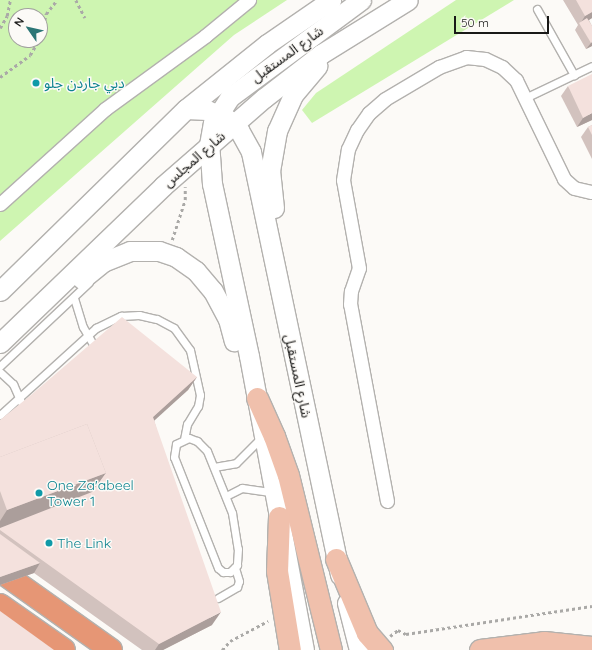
<!DOCTYPE html>
<meta charset="utf-8">
<style>
body{margin:0}
#map{position:relative;width:592px;height:650px;overflow:hidden;background:#fcfaf7;font-family:Quicksand,"Noto Sans Arabic",sans-serif}
div>[style]{position:absolute}
.green>*{inset:0;background:#cef5b1}
.path>*{height:2.5px;margin-top:-1.25px;transform-origin:0;background:repeating-linear-gradient(90deg,#aaa9a7 0 3px,transparent 0 6px)}
.roads{filter:drop-shadow(1px 0 #b3b1ae) drop-shadow(-1px 0 #b3b1ae) drop-shadow(0 1px #b3b1ae) drop-shadow(0 -1px #b3b1ae)}
.lane>*{height:7px;margin:-3.5px;padding:0 3.5px;transform-origin:3.5px;border-radius:3.5px;background:#fff}
.street>*{height:13px;margin:-6.5px;padding:0 6.5px;transform-origin:6.5px;border-radius:6.5px;background:#fff}
.secondary>*{height:19px;margin:-9.5px;padding:0 9.5px;transform-origin:9.5px;border-radius:9.5px;background:#fff}
.primary>*{height:21px;margin:-10.5px;padding:0 10.5px;transform-origin:10.5px;border-radius:10.5px;background:#f0c0ac}
.highway>*{height:22px;margin:-11px;padding:0 11px;transform-origin:11px;border-radius:11px;background:#e69675}
.wall>*{inset:0;background:#d2c2be}
.shaded-wall>*{inset:0;background:#ab9e9b}
.building>*{inset:0;background:#f4e1dd}
.dots>*{width:11px;height:11px;translate:-50% -50%;box-sizing:border-box;border:2px solid #fcfaf7;border-radius:50%}
span{translate:-50% -50%;white-space:nowrap;text-align:center;line-height:1.15;-webkit-text-stroke:3px #fcfaf7;paint-order:stroke}
.street-label{font-size:14px;color:#191918}
.culture-label{font-size:14px;color:#0d838f}
.left{translate:0 -50%;text-align:left}
.north{position:absolute;left:8px;top:8px;width:40px;height:40px;box-sizing:border-box;background:#fcfaf7;border:1px solid #a1a09e;border-radius:50%;rotate:304deg;font-size:11px;font-weight:700;line-height:16px;text-align:center;color:#191918}
.north::after{content:'';display:block;margin:auto;width:14px;height:18px;background:#2c7676;clip-path:polygon(50% 0,100% 100%,50% 72%,0 100%)}
.scale{position:absolute;left:454px;top:16px;width:95px;height:18px;box-sizing:border-box;border:2px solid #191918;border-top:0;padding-left:5px;font-size:12px;line-height:14px;white-space:nowrap;color:#191918;-webkit-text-stroke:3px #fcfaf7;paint-order:stroke}
</style>
<div id="map">
<div class="green">
<i style="clip-path:polygon(evenodd,0 0,287px 0,234px 35px,0 241px,0 0,16px 16px,40px 16px,40px 40px,16px 40px,16px 16px)"></i>
<i style="clip-path:polygon(456px 0,514px 0,312px 123px,302px 110px,316px 93px)"></i>
</div>
<div class="path">
<i style="left:76px;top:0;width:20px;rotate:63deg"></i>
<i style="left:0;top:28px;width:14px;rotate:-60deg"></i>
<i style="left:7px;top:16px;width:16px;rotate:-79deg"></i>
<i style="left:40px;top:38px;width:25px;rotate:-76deg"></i>
<i style="left:46px;top:14px;width:18px;rotate:-52deg"></i>
<i style="left:0;top:77px;width:37px;rotate:-36deg"></i>
<i style="left:30px;top:55px;width:17px;rotate:-59deg"></i>
<i style="left:172px;top:240px;width:42px;rotate:-72deg"></i>
<i style="left:185px;top:200px;width:13px;rotate:-90deg"></i>
<i style="left:390px;top:636px;width:10px;rotate:-37deg"></i>
<i style="left:398px;top:630px;width:9px;rotate:27deg"></i>
<i style="left:406px;top:634px;width:188px;rotate:-8.6deg"></i>
<i style="left:222px;top:650px;width:12px;rotate:-48deg"></i>
<i style="left:230px;top:641px;width:43px;rotate:-27.8deg"></i>
</div>
<div class="roads">
<div class="lane">
<i style="left:537px;top:9px;width:76px;rotate:60.7deg"></i>
<i style="left:525px;top:98px;width:74px;rotate:-25.5deg"></i>
<i style="left:74px;top:298px;width:30px;rotate:73deg"></i>
<i style="left:83px;top:327px;width:22px;rotate:60deg"></i>
<i style="left:0;top:366px;width:122px;rotate:-43.3deg"></i>
<i style="left:0;top:372px;width:18px;rotate:43deg"></i>
<i style="left:13px;top:384px;width:20px;rotate:66deg"></i>
<i style="left:0;top:415px;width:130px;rotate:-42.2deg"></i>
<i style="left:96px;top:328px;width:28px;rotate:-26deg"></i>
<i style="left:121px;top:316px;width:18px;rotate:-3deg"></i>
<i style="left:139px;top:315px;width:18px;rotate:13deg"></i>
<i style="left:157px;top:319px;width:19px;rotate:28deg"></i>
<i style="left:174px;top:328px;width:27px;rotate:54deg"></i>
<i style="left:190px;top:350px;width:46px;rotate:77.5deg"></i>
<i style="left:200px;top:395px;width:11px;rotate:100deg"></i>
<i style="left:198px;top:406px;width:21px;rotate:121deg"></i>
<i style="left:187px;top:424px;width:15px;rotate:101deg"></i>
<i style="left:189px;top:438px;width:9px;rotate:21deg"></i>
<i style="left:197px;top:441px;width:14px;rotate:45deg"></i>
<i style="left:207px;top:451px;width:67px;rotate:68deg"></i>
<i style="left:232px;top:513px;width:36px;rotate:81deg"></i>
<i style="left:238px;top:549px;width:16px;rotate:94deg"></i>
<i style="left:237px;top:565px;width:10px;rotate:135deg"></i>
<i style="left:230px;top:572px;width:7px;rotate:180deg"></i>
<i style="left:223px;top:572px;width:6px;rotate:-141deg"></i>
<i style="left:218px;top:568px;width:119px;rotate:-111.6deg"></i>
<i style="left:174px;top:457px;width:13px;rotate:-81deg"></i>
<i style="left:176px;top:444px;width:14px;rotate:-25deg"></i>
<i style="left:214px;top:467px;width:22px;rotate:-10deg"></i>
<i style="left:236px;top:463px;width:37px;rotate:-45deg"></i>
<i style="left:226px;top:496px;width:18px;rotate:-27deg"></i>
<i style="left:242px;top:488px;width:30px;rotate:8deg"></i>
<i style="left:218px;top:598px;width:22px;rotate:-30deg"></i>
<i style="left:237px;top:587px;width:6px;rotate:-72deg"></i>
<i style="left:239px;top:581px;width:14px;rotate:-107deg"></i>
</div>
<div class="street">
<i style="left:0;top:204px;width:142px;rotate:-42.1deg"></i>
<i style="left:105px;top:109px;width:124px;rotate:-36.1deg"></i>
<i style="left:205px;top:36px;width:57px;rotate:-39.3deg"></i>
<i style="left:387px;top:501px;width:200px;rotate:-100.6deg"></i>
<i style="left:350px;top:304px;width:13px;rotate:-86deg"></i>
<i style="left:351px;top:291px;width:24px;rotate:-71deg"></i>
<i style="left:359px;top:268px;width:89px;rotate:-100.3deg"></i>
<i style="left:343px;top:180px;width:31px;rotate:-81deg"></i>
<i style="left:348px;top:149px;width:21px;rotate:-65deg"></i>
<i style="left:357px;top:130px;width:21px;rotate:-55deg"></i>
<i style="left:369px;top:113px;width:21px;rotate:-41deg"></i>
<i style="left:385px;top:99px;width:63px;rotate:-30.7deg"></i>
<i style="left:439px;top:67px;width:29px;rotate:-20deg"></i>
<i style="left:466px;top:57px;width:19px;rotate:6deg"></i>
<i style="left:485px;top:59px;width:19px;rotate:25deg"></i>
<i style="left:502px;top:67px;width:19px;rotate:43deg"></i>
<i style="left:516px;top:80px;width:110px;rotate:64.1deg"></i>
<i style="left:564px;top:179px;width:13px;rotate:42deg"></i>
<i style="left:574px;top:188px;width:18px;rotate:13deg"></i>
</div>
<div class="secondary">
<i style="left:186px;top:109px;width:21px;rotate:3deg"></i>
<i style="left:207px;top:110px;width:21px;rotate:23deg"></i>
<i style="left:226px;top:118px;width:18px;rotate:43deg"></i>
<i style="left:239px;top:130px;width:25px;rotate:61deg"></i>
<i style="left:251px;top:152px;width:432px;rotate:78.1deg"></i>
<i style="left:274px;top:208px;width:37px;rotate:-96deg"></i>
<i style="left:270px;top:171px;width:41px;rotate:-80.1deg"></i>
<i style="left:277px;top:131px;width:39px;rotate:-66deg"></i>
<i style="left:293px;top:95px;width:38px;rotate:-50deg"></i>
<i style="left:82px;top:279px;width:27px;rotate:-39deg"></i>
<i style="left:103px;top:262px;width:29px;rotate:-22deg"></i>
<i style="left:130px;top:251px;width:29px"></i>
<i style="left:159px;top:251px;width:18px;rotate:19deg"></i>
<i style="left:176px;top:257px;width:24px;rotate:35deg"></i>
<i style="left:196px;top:271px;width:26px;rotate:50deg"></i>
<i style="left:213px;top:291px;width:32px;rotate:62deg"></i>
<i style="left:228px;top:319px;width:23px;rotate:75deg"></i>
<i style="left:0;top:291px;width:260px;rotate:-44.4deg"></i>
<i style="left:186px;top:109px;width:104px;rotate:-38.7deg"></i>
<i style="left:267px;top:44px;width:78px;rotate:-34.5deg"></i>
<i style="left:0;top:343px;width:226px;rotate:-43.9deg"></i>
<i style="left:163px;top:186px;width:134px;rotate:-41.1deg"></i>
<i style="left:264px;top:98px;width:72px;rotate:-37.7deg"></i>
<i style="left:321px;top:54px;width:102px;rotate:-31.8deg"></i>
<i style="left:347px;top:603px;width:49px;rotate:75.7deg"></i>
<i style="left:304px;top:650px;width:299px;rotate:-100.6deg"></i>
<i style="left:249px;top:356px;width:176px;rotate:-102.1deg"></i>
<i style="left:212px;top:184px;width:39px;rotate:-94deg"></i>
<i style="left:209px;top:145px;width:22px;rotate:-80deg"></i>
<i style="left:213px;top:123px;width:31px;rotate:-57deg"></i>
<i style="left:230px;top:97px;width:163px;rotate:-36.5deg"></i>
</div>
<div class="primary">
<i style="left:257px;top:398px;width:42px;rotate:65.9deg"></i>
<i style="left:274px;top:436px;width:41px;rotate:70.3deg"></i>
<i style="left:288px;top:475px;width:180px;rotate:76.2deg"></i>
<i style="left:279px;top:517px;width:54px;rotate:92.1deg"></i>
<i style="left:277px;top:571px;width:80px;rotate:80.7deg"></i>
<i style="left:336px;top:559px;width:80px;rotate:67.3deg"></i>
<i style="left:367px;top:633px;width:23px;rotate:49deg"></i>
<i style="left:480px;top:650px;width:64px;rotate:-7.1deg"></i>
<i style="left:544px;top:642px;width:48px;rotate:5.9deg"></i>
</div>
<div class="highway">
<i style="left:0;top:571px;width:136px;rotate:35.4deg"></i>
<i style="left:0;top:605px;width:78px;rotate:35.1deg"></i>
</div>
</div>
<div class="wall">
<i style="clip-path:polygon(563px 0,592px 0,592px 18px,589px 20px,592px 26px,592px 46px,586px 49px,575px 30px,578px 25px)"></i>
<i style="clip-path:polygon(568px 86px,592px 120px,577px 127px,561px 96px)"></i>
<i style="clip-path:polygon(592px 125px,592px 159px,581px 137px,588px 127px)"></i>
<i style="clip-path:polygon(197px 377px,188px 390px,154px 420px,212px 625px,163px 650px,142px 650px,34px 573px,0 585px,0 420px)"></i>
</div>
<div class="shaded-wall">
<i style="clip-path:polygon(592px 12px,592px 18px,581px 25px,580px 24px,585px 16px)"></i>
<i style="clip-path:polygon(592px 42px,592px 46px,586px 49px,591px 43px)"></i>
<i style="clip-path:polygon(592px 113px,592px 120px,577px 127px,583px 118px)"></i>
<i style="clip-path:polygon(197px 377px,188px 390px,144px 430px,153px 417px)"></i>
<i style="clip-path:polygon(106px 473px,83px 505px,0 530px,0 521px,7px 510px)"></i>
<i style="clip-path:polygon(40px 563px,34px 573px,0 585px,0 577px)"></i>
<i style="clip-path:polygon(221px 612px,212px 625px,163px 650px,155px 650px,159px 644px)"></i>
</div>
<div class="building">
<i style="clip-path:polygon(576px 0,592px 0,592px 12px,585px 16px)"></i>
<i style="clip-path:polygon(587px 18px,592px 26px,592px 42px,591px 43px,579px 23px)"></i>
<i style="clip-path:polygon(592px 74px,592px 113px,583px 118px,568px 86px)"></i>
<i style="clip-path:polygon(592px 125px,592px 135px,588px 127px)"></i>
<i style="clip-path:polygon(122px 317px,197px 377px,153px 417px,221px 612px,159px 644px,0 530px,0 528px,92px 492px,106px 473px,87px 424px,0 457px,0 420px,31px 395px)"></i>
<i style="clip-path:polygon(87px 424px,106px 473px,7px 510px,0 491px,0 457px)"></i>
<i style="clip-path:polygon(0 534px,40px 563px,0 577px)"></i>
<i style="clip-path:polygon(0 611px,54px 650px,0 650px)"></i>
</div>
<div class="dots">
<i style="left:36px;top:83px;background:#0f9aa8"></i>
<i style="left:39px;top:493px;background:#0f9aa8"></i>
<i style="left:49px;top:543px;background:#0f9aa8"></i>
</div>
<div class="street-label">
<span style="left:287px;top:54px;rotate:-36deg">شارع المستقبل</span>
<span style="left:194px;top:159px;rotate:-41deg">شارع المجلس</span>
<span style="left:298px;top:376px;rotate:78deg">شارع المستقبل</span>
</div>
<div class="culture-label">
<span class="left" style="left:44px;top:83px">دبي جاردن جلو</span>
<span class="left" style="left:47px;top:493px">One Za'abeel<br>Tower 1</span>
<span class="left" style="left:57px;top:543px">The Link</span>
</div>
<div class="north">N</div>
<div class="scale">50 m</div>
</div>
